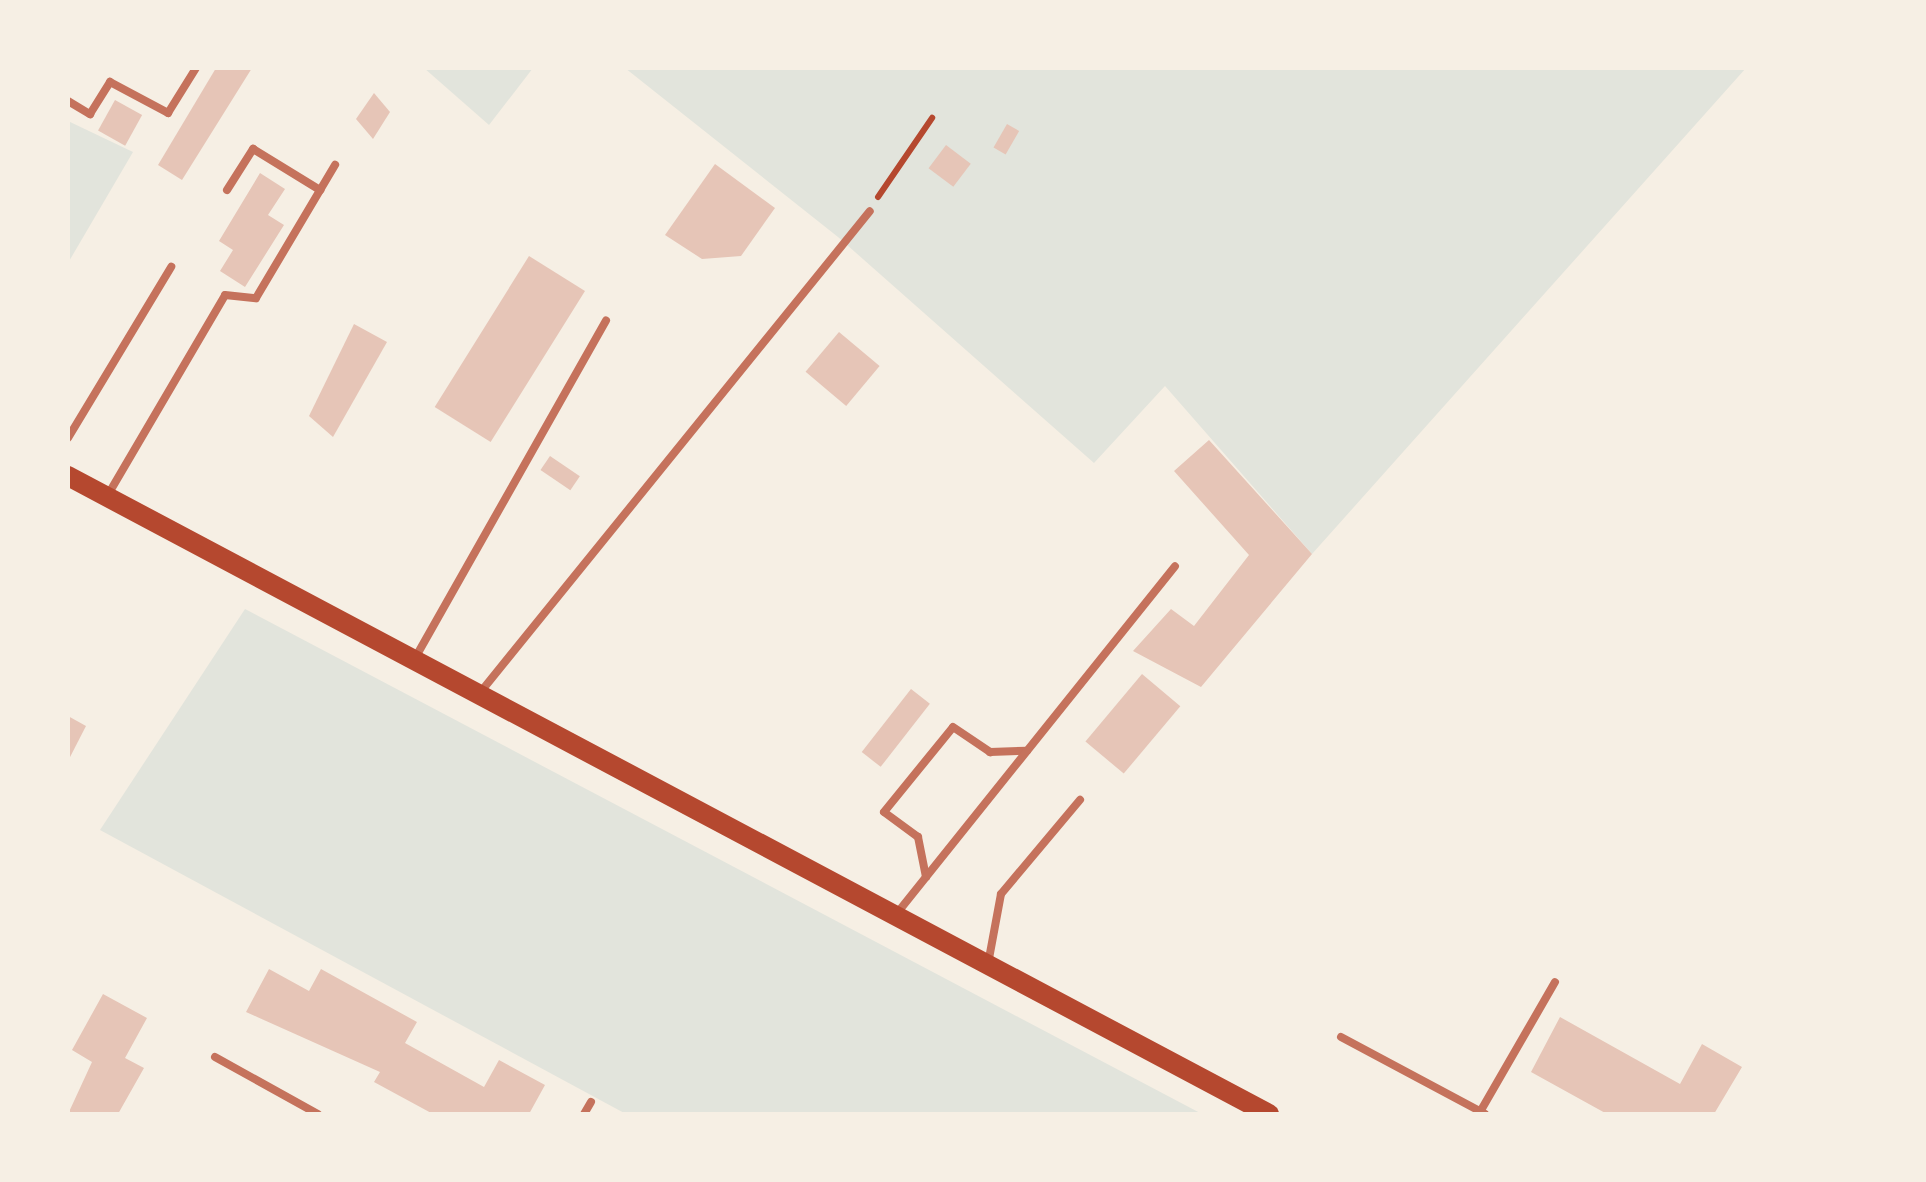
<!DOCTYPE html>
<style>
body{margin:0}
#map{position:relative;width:1926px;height:1182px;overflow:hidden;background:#f6efe4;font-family:Manrope,sans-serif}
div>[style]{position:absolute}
.green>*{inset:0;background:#e2e4dc}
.building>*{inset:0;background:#e6c5b7;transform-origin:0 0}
.path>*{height:6px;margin:-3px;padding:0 3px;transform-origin:3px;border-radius:3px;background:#b5482f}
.service>*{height:8px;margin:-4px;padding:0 4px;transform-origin:4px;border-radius:4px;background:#c5725c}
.secondary>*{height:20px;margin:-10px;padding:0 10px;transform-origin:10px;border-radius:10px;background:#b5482f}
span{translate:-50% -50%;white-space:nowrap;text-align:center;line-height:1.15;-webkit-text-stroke:8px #f6efe4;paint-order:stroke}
.frame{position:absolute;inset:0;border:70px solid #f6efe4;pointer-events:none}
</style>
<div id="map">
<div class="green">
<i style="clip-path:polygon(424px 68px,533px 68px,489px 125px)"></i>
<i style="clip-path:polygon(625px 68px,1746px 68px,1312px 554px,1165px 386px,1094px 463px,838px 237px)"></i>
<i style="clip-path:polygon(68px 121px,133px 152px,68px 263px)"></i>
<i style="clip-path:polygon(245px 609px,1202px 1114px,626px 1114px,100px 830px)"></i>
</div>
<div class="building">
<i style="clip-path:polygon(216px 68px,252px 68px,182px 180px,158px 165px)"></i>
<i style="clip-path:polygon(374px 93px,390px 112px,373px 139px,356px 119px)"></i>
<i style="left:115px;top:100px;width:31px;height:35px;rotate:29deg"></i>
<i style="left:1007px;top:124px;width:14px;height:27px;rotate:30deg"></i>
<i style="left:946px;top:145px;width:31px;height:29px;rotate:37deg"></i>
<i style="clip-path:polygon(715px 164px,775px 208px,741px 256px,702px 259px,665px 235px)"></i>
<i style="clip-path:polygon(260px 173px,285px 189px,268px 215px,284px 225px,245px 287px,220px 271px,233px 250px,219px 241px)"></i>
<i style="left:529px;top:256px;width:66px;height:178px;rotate:32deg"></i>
<i style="clip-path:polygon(354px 324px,387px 342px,333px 437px,309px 416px)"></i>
<i style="left:839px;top:332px;width:53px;height:52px;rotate:40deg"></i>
<i style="clip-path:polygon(1209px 440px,1312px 554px,1201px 687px,1133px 651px,1171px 609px,1194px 626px,1249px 555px,1174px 471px)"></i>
<i style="left:550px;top:456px;width:36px;height:17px;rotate:34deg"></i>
<i style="left:1142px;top:674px;width:50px;height:88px;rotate:40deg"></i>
<i style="left:911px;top:689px;width:24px;height:80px;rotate:38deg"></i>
<i style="clip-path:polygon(68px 716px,86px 726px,68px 761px)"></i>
<i style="clip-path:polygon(269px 969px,309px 991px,321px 969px,417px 1022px,405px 1043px,484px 1087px,499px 1060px,545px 1085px,529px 1114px,433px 1114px,374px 1082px,380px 1072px,246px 1012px)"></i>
<i style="clip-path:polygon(103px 994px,147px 1018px,125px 1058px,144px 1068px,118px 1114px,68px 1114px,92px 1062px,72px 1050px)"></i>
<i style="clip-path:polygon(1560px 1017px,1680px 1084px,1702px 1044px,1742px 1067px,1714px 1114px,1607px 1114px,1531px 1072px)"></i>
</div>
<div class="path">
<i style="left:878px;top:197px;width:96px;rotate:-55.6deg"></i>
</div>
<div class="service">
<i style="left:68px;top:101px;width:26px;rotate:31deg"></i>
<i style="left:90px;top:114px;width:38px;rotate:-58deg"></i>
<i style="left:110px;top:82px;width:66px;rotate:28.1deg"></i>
<i style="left:168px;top:113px;width:53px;rotate:-58.1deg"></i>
<i style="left:227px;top:190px;width:49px;rotate:-57.6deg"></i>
<i style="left:253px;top:149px;width:79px;rotate:31.5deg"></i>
<i style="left:68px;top:438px;width:200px;rotate:-58.9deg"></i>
<i style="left:109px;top:493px;width:229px;rotate:-59.6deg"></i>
<i style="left:225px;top:295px;width:31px;rotate:6deg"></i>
<i style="left:256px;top:298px;width:155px;rotate:-59.3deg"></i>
<i style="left:414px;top:660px;width:390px;rotate:-60.5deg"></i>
<i style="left:479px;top:694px;width:621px;rotate:-51.01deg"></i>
<i style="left:926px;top:877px;width:41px;rotate:-101.3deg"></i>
<i style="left:918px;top:837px;width:42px;rotate:-143.7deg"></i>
<i style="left:884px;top:812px;width:109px;rotate:-50.9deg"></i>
<i style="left:953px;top:727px;width:45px;rotate:34deg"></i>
<i style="left:990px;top:752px;width:37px;rotate:-2deg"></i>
<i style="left:898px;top:912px;width:443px;rotate:-51.3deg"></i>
<i style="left:988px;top:964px;width:71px;rotate:-79.5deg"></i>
<i style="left:1001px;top:894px;width:123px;rotate:-50deg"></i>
<i style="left:1341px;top:1037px;width:163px;rotate:28.1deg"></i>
<i style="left:215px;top:1057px;width:118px;rotate:29deg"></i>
<i style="left:1480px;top:1112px;width:150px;rotate:-60deg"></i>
<i style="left:584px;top:1114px;width:14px;rotate:-60deg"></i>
</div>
<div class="secondary">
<i style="left:68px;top:476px;width:1360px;rotate:27.98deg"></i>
</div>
<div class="frame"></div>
</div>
